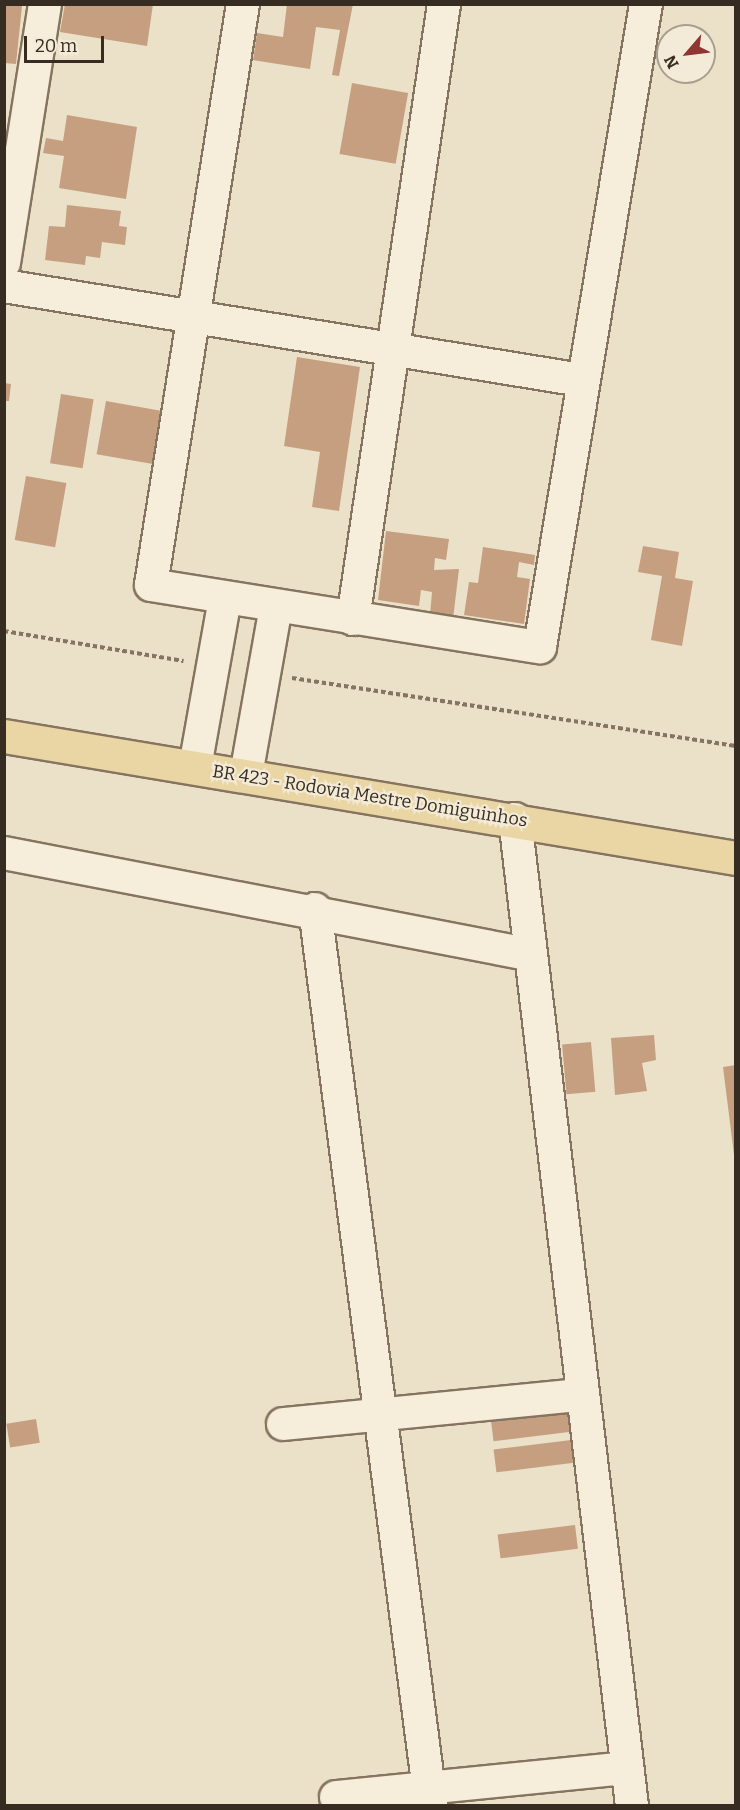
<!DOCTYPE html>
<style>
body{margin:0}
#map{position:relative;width:740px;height:1810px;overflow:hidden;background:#ebe1c8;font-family:Bitter,serif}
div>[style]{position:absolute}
.building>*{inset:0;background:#c69f81;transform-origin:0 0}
.path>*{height:4px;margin-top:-2px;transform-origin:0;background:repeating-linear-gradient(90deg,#85745f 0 4.5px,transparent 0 7.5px)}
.roads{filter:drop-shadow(2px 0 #85745f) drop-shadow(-2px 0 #85745f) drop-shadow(0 2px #85745f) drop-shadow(0 -2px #85745f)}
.minor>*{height:32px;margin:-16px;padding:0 16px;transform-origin:16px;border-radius:16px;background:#f6eedb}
.primary>*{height:33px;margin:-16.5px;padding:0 16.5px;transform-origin:16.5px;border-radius:16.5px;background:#ead5a4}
span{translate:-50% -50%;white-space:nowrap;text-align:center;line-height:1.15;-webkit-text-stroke:4.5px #f3ebd7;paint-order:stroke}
.street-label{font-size:18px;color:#372c21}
.frame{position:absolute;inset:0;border:6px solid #372c21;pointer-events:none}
.north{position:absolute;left:656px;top:24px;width:60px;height:60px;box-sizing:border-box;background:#f3ebd7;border:2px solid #a89f8e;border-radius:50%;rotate:242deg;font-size:16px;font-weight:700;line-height:24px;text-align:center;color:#372c21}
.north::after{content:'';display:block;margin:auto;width:21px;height:27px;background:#8f3534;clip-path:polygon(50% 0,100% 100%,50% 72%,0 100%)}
.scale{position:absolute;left:24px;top:36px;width:80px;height:27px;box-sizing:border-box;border:3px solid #372c21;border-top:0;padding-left:8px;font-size:18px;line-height:21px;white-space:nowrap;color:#372c21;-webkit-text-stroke:4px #f3ebd7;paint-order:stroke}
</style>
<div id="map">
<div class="building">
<i style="clip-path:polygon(4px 4px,22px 6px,16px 64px,4px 63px)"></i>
<i style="clip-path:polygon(65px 4px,153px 4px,147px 46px,60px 32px)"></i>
<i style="clip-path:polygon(287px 4px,353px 4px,339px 76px,332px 75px,340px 30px,316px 27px,310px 69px,253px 60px,257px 33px,283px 37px)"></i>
<i style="left:352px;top:83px;width:57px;height:72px;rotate:10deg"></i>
<i style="clip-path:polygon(67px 115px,137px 127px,126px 199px,59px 188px,64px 156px,43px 153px,46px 138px,63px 141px)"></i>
<i style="clip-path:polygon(67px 205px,121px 211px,119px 226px,127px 227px,125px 245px,102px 242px,100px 258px,86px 256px,85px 265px,45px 260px,49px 226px,65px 227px)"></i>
<i style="clip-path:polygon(297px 357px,360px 367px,339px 511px,312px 507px,320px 452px,284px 446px)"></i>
<i style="clip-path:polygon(4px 383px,11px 384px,9px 401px,4px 401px)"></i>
<i style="left:61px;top:394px;width:33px;height:70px;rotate:9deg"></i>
<i style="left:106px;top:401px;width:57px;height:54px;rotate:10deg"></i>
<i style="left:26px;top:476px;width:41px;height:65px;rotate:10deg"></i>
<i style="clip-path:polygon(386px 531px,449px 539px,446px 560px,435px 558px,434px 570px,459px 569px,453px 619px,430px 615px,432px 592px,421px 590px,419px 606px,378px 600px)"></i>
<i style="clip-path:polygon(643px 546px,679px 552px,675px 578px,693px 581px,682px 646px,651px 640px,662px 576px,638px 572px)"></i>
<i style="clip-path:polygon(483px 547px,535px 555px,534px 565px,519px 562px,517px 577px,530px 579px,524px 624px,464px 615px,469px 582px,478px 583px)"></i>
<i style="clip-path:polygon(654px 1035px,656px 1060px,642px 1063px,647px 1091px,615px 1095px,611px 1038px)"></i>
<i style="left:591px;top:1042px;width:50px;height:29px;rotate:85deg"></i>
<i style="clip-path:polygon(736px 1065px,736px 1155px,734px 1155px,723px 1067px)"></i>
<i style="left:568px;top:1408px;width:24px;height:78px;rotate:83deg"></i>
<i style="left:36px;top:1419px;width:24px;height:30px;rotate:81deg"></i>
<i style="left:571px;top:1440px;width:23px;height:78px;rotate:83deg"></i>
<i style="left:575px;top:1525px;width:24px;height:78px;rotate:83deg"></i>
</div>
<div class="path">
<i style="left:4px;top:631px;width:182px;rotate:9.5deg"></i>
<i style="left:292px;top:678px;width:449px;rotate:8.7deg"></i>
</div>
<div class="roads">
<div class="minor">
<i style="left:243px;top:4px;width:588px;rotate:99deg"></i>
<i style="left:151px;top:585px;width:394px;rotate:9.1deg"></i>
<i style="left:540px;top:647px;width:652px;rotate:-80.64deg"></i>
<i style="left:4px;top:263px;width:262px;rotate:-81deg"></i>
<i style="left:4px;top:286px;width:585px;rotate:9.25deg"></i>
<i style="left:353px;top:619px;width:622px;rotate:-81.58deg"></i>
<i style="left:195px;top:767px;width:172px;rotate:-79.9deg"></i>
<i style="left:246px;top:775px;width:172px;rotate:-79.9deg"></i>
<i style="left:515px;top:819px;width:994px;rotate:83.24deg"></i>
<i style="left:4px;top:853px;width:533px;rotate:10.93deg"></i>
<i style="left:315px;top:909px;width:904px;rotate:82.63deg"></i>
<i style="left:283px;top:1424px;width:298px;rotate:-5.6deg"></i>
<i style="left:336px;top:1797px;width:292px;rotate:-5.7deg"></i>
</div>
<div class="primary">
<i style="left:4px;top:736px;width:742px;rotate:9.46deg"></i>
</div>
</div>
<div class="street-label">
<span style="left:370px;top:796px;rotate:9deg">BR 423 - Rodovia Mestre Domiguinhos</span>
</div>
<div class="frame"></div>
<div class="north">N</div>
<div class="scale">20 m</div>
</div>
